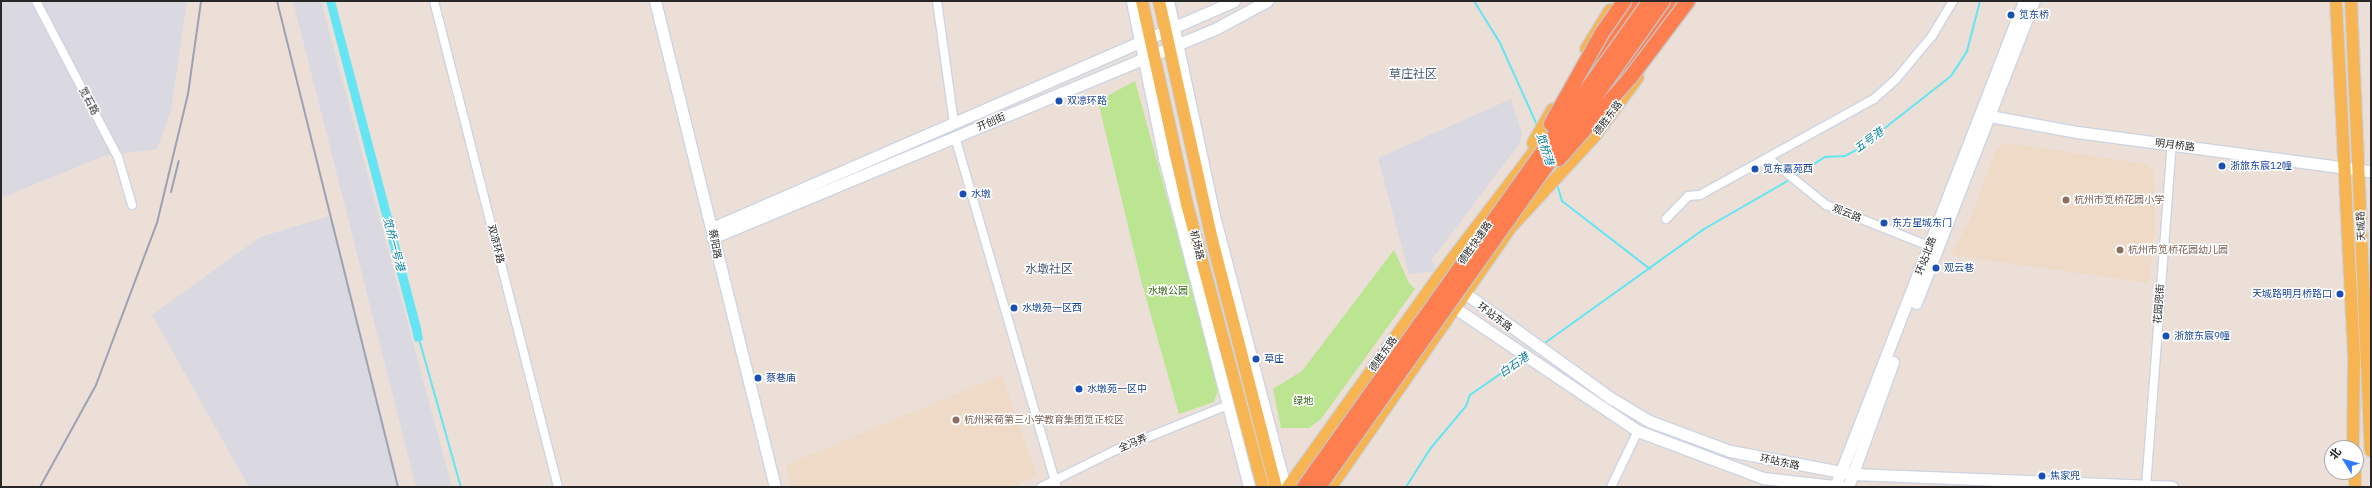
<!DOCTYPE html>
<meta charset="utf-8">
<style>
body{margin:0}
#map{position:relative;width:2372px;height:488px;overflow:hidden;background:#ebdfd8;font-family:"IBM Plex Sans","Noto Sans SC",sans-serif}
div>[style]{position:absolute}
.industrial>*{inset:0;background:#dad9e2}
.education>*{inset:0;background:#eedac6}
.green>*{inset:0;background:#bbe591}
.water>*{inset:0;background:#65e5f3}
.stream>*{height:2px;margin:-1px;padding:0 1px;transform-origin:1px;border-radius:1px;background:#65e5f3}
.roads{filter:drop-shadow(1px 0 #cdd4e2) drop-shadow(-1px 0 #cdd4e2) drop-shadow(0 1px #cdd4e2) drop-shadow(0 -1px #cdd4e2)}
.street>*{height:8px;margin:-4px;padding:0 4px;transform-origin:4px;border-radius:4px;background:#fff}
.secondary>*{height:11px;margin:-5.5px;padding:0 5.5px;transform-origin:5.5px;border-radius:5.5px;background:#fff}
.primary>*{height:12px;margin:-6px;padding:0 6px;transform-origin:6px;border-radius:6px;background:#f6b552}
.highway>*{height:14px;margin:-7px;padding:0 7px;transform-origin:7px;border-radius:7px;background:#ff7e4f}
.rail>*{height:2px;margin:-1px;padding:0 1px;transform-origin:1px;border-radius:1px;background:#9ba2b3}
.bridges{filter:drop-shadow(1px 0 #c3c3c3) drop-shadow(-1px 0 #c3c3c3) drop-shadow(0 1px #c3c3c3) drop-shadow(0 -1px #c3c3c3)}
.highway-bridge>*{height:14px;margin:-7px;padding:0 7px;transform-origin:7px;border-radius:7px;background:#ff7e4f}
.dots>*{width:11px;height:11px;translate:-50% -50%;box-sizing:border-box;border:2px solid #fff;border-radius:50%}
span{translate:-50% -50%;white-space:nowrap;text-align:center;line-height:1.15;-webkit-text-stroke:3px #fff;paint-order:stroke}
.transit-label{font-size:10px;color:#164399}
.left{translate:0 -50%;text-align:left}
.right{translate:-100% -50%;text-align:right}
.street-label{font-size:10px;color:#272727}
.education-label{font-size:10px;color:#785e54}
.park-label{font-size:10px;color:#346616}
.water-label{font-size:11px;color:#07819b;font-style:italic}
.quarter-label{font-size:12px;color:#465879}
.frame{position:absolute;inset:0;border:2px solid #272727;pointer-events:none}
.north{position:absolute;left:2324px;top:440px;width:40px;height:40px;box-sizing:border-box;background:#fff;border:1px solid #a9a9a9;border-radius:50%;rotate:307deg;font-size:11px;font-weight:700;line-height:16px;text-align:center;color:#272727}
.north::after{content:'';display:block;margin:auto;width:14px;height:18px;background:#3179ff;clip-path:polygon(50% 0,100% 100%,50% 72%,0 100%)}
</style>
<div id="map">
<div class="industrial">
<i style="clip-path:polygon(1px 1px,187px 1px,171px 110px,157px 149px,104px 156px,1px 198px)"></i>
<i style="clip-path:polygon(293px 1px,321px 1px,452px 487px,416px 487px)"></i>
<i style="clip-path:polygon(1511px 99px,1522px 134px,1520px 143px,1432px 259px,1436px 271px,1409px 274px,1378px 158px)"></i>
<i style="clip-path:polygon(330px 216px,399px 487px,249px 487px,152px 315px,260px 237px)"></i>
</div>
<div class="education">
<i style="clip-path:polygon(2009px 143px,2146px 164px,2154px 172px,2155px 227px,2149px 283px,1951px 255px,1971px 217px,1994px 155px,1999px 146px)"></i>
<i style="clip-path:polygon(1002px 375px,1037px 476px,1012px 487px,791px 487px,786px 465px)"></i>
</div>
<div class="green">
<i style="clip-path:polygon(1135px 81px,1219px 387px,1214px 402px,1179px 414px,1141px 280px,1098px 101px)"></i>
<i style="clip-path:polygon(1394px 250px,1409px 283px,1415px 289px,1321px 419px,1309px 428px,1281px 428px,1273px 389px,1302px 371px)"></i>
</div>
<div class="water">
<i style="clip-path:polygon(326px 1px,335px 1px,421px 328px,423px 340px,415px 342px)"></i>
</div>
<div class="stream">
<i style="left:1474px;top:1px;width:49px;rotate:58.2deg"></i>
<i style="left:1500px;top:43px;width:92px;rotate:65.7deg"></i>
<i style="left:1794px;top:177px;width:37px;rotate:-33deg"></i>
<i style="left:1825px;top:157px;width:20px;rotate:-3deg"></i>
<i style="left:1845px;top:156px;width:15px;rotate:-28deg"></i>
<i style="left:1858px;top:149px;width:118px;rotate:-38.1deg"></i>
<i style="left:1951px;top:76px;width:30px;rotate:-57deg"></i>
<i style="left:1967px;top:51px;width:52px;rotate:-75.4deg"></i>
<i style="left:1557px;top:184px;width:18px;rotate:74deg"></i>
<i style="left:1562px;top:201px;width:111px;rotate:37.7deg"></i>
<i style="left:419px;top:339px;width:154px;rotate:74.2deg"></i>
<i style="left:1542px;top:345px;width:199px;rotate:-35.6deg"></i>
<i style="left:1704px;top:229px;width:100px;rotate:-29.9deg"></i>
<i style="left:1406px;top:487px;width:45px;rotate:-57.7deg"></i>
<i style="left:1430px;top:449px;width:56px;rotate:-50.1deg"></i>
<i style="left:1466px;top:406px;width:12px;rotate:-70deg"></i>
<i style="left:1470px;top:395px;width:65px;rotate:-34.9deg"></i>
</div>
<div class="roads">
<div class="street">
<i style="left:36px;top:1px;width:176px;rotate:62.3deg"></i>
<i style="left:118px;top:157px;width:50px;rotate:73.7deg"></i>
<i style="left:434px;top:1px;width:502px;rotate:75.69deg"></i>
<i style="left:937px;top:1px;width:124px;rotate:82.1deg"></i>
<i style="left:955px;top:137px;width:365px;rotate:73.8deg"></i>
<i style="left:1768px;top:158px;width:75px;rotate:39deg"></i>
<i style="left:1826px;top:205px;width:116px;rotate:21.7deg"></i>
<i style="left:1666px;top:219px;width:32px;rotate:-46deg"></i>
<i style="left:1688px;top:196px;width:12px;rotate:-5deg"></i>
<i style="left:1700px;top:195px;width:199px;rotate:-28.9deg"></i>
<i style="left:1874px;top:99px;width:31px;rotate:-42deg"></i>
<i style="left:1897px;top:78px;width:55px;rotate:-50.2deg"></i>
<i style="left:1932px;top:36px;width:41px;rotate:-59deg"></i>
<i style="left:1041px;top:487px;width:84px;rotate:-26.3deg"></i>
<i style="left:1116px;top:450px;width:121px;rotate:-21.9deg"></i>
<i style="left:1611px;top:487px;width:62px;rotate:-64.3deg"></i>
<i style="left:2146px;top:487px;width:343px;rotate:-85.7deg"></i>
</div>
<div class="secondary">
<i style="left:655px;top:1px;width:501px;rotate:76.13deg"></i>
<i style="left:1132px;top:1px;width:160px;rotate:78.5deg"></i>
<i style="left:1164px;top:158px;width:340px;rotate:75.5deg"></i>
<i style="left:1168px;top:1px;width:220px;rotate:77.9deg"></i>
<i style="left:1214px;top:216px;width:280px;rotate:75.3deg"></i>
<i style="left:1984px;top:115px;width:95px;rotate:10.4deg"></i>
<i style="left:2077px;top:132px;width:297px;rotate:7.6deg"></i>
<i style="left:712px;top:228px;width:569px;rotate:-23.5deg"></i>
<i style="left:712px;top:238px;width:547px;rotate:-22.58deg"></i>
<i style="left:1217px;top:28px;width:57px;rotate:-28.4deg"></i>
<i style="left:1458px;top:288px;width:186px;rotate:35.8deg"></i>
<i style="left:1609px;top:397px;width:47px;rotate:31deg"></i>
<i style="left:1649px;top:421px;width:86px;rotate:20.3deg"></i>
<i style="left:1730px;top:451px;width:124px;rotate:10.7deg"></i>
<i style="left:1852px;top:474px;width:320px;rotate:2.3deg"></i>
<i style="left:1916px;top:303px;width:324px;rotate:-68.7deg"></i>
<i style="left:1449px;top:304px;width:228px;rotate:33.9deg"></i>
<i style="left:1638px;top:431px;width:134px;rotate:20.6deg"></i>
<i style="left:1763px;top:478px;width:80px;rotate:6.5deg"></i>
<i style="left:1835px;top:487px;width:521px;rotate:-68.75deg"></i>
<i style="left:1848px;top:487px;width:133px;rotate:-70.2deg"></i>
</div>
<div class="primary">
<i style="left:1142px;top:1px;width:208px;rotate:77.5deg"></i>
<i style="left:1187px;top:204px;width:293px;rotate:75deg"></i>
<i style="left:1159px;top:1px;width:245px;rotate:77.5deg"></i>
<i style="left:1212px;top:240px;width:255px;rotate:75.5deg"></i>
<i style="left:2336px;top:1px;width:360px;rotate:87.1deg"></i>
<i style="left:2354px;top:361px;width:87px;rotate:90.7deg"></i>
<i style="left:2351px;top:1px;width:450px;rotate:87.5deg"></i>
<i style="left:1586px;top:49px;width:46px;rotate:-58.4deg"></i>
<i style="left:1533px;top:143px;width:39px;rotate:-60deg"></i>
<i style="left:1513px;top:225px;width:120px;rotate:-47.4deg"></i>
<i style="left:1594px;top:137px;width:74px;rotate:-53.7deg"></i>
<i style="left:2355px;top:472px;width:15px;rotate:90deg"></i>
<i style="left:1288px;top:487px;width:261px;rotate:-54.4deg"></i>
<i style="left:1440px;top:275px;width:173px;rotate:-52.7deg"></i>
<i style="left:1331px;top:487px;width:325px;rotate:-55.3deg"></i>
</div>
<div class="highway">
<i style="left:1584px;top:84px;width:98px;rotate:-57.4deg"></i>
<i style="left:1599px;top:101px;width:127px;rotate:-51.7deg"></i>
</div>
</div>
<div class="rail">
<i style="left:277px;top:1px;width:501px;rotate:76.02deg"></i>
<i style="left:171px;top:192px;width:32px;rotate:-76deg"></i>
<i style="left:40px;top:487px;width:116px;rotate:-61.2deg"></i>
<i style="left:96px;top:385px;width:173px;rotate:-69.4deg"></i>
<i style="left:157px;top:223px;width:133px;rotate:-76.5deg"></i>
<i style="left:188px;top:94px;width:94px;rotate:-82deg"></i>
</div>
<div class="bridges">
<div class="highway-bridge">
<i style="left:1551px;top:124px;width:104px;rotate:-60.7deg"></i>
<i style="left:1602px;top:33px;width:39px;rotate:-55deg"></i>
<i style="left:1559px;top:159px;width:108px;rotate:-48.8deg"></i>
<i style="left:1630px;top:78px;width:96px;rotate:-53deg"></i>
<i style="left:1304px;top:487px;width:597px;rotate:-54.55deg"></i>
<i style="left:1319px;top:487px;width:595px;rotate:-54.71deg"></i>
</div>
</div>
<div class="dots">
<i style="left:2011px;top:15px;background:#1a4fb4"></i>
<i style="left:1059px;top:101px;background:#1a4fb4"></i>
<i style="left:2222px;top:166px;background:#1a4fb4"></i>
<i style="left:1755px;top:169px;background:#1a4fb4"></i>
<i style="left:963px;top:194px;background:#1a4fb4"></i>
<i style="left:2066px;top:200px;background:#8d6e63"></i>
<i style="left:1884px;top:223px;background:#1a4fb4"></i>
<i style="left:2120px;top:250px;background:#8d6e63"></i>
<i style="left:1936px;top:268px;background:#1a4fb4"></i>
<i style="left:2340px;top:294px;background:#1a4fb4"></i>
<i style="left:1014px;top:308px;background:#1a4fb4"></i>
<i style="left:2166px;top:336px;background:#1a4fb4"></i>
<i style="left:1256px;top:359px;background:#1a4fb4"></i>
<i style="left:758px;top:378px;background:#1a4fb4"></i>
<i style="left:1079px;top:389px;background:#1a4fb4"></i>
<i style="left:956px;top:420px;background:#8d6e63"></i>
<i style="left:2042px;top:476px;background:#1a4fb4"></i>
</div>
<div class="transit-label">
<span class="left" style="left:2019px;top:15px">笕东桥</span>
<span class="left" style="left:1067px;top:101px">双凉环路</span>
<span class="left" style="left:2230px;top:166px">浙旅东宸12幢</span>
<span class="left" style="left:1763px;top:169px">笕东嘉苑西</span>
<span class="left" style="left:971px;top:194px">水墩</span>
<span class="left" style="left:1892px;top:223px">东方星城东门</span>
<span class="left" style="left:1944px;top:268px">观云巷</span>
<span class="right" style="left:2332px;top:294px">天城路明月桥路口</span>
<span class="left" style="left:1022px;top:308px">水墩苑一区西</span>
<span class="left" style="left:2174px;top:336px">浙旅东宸9幢</span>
<span class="left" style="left:1264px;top:359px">草庄</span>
<span class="left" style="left:766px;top:378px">蔡巷庙</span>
<span class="left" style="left:1087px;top:389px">水墩苑一区中</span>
<span class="left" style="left:2050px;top:476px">焦家兜</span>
</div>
<div class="street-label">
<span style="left:89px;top:101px;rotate:62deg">笕石路</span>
<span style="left:1608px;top:118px;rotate:-53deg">德胜东路</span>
<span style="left:991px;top:122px;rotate:-23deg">开创街</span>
<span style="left:2175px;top:145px;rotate:7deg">明月桥路</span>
<span style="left:1847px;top:213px;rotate:22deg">观云路</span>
<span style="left:2361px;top:226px;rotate:-93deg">天城路</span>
<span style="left:1475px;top:243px;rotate:-55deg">德胜快速路</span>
<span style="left:496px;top:244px;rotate:76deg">双凉环路</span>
<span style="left:715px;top:244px;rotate:80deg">蔡阳路</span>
<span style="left:1197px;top:245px;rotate:76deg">机场路</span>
<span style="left:1926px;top:256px;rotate:-69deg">环站北路</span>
<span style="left:2159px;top:304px;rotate:-86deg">花园兜街</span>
<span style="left:1495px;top:317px;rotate:37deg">环站东路</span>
<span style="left:1383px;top:354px;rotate:-55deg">德胜东路</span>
<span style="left:1133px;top:443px;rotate:-22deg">全冯弄</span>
<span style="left:1780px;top:462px;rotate:12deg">环站东路</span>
</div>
<div class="education-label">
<span class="left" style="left:2074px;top:200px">杭州市笕桥花园小学</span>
<span class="left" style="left:2128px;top:250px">杭州市笕桥花园幼儿园</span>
<span class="left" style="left:964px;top:420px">杭州采荷第三小学教育集团笕正校区</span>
</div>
<div class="park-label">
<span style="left:1168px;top:291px">水墩公园</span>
<span style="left:1303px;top:401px">绿地</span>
</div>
<div class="water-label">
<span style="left:1869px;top:140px;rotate:-36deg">五号港</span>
<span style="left:1545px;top:149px;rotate:72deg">笕桥港</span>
<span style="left:394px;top:244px;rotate:75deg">笕桥一号港</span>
<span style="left:1514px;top:365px;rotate:-35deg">白石港</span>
</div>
<div class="quarter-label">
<span style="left:1413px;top:74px">草庄社区</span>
<span style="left:1049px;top:269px">水墩社区</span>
</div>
<div class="frame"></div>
<div class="north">北</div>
</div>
